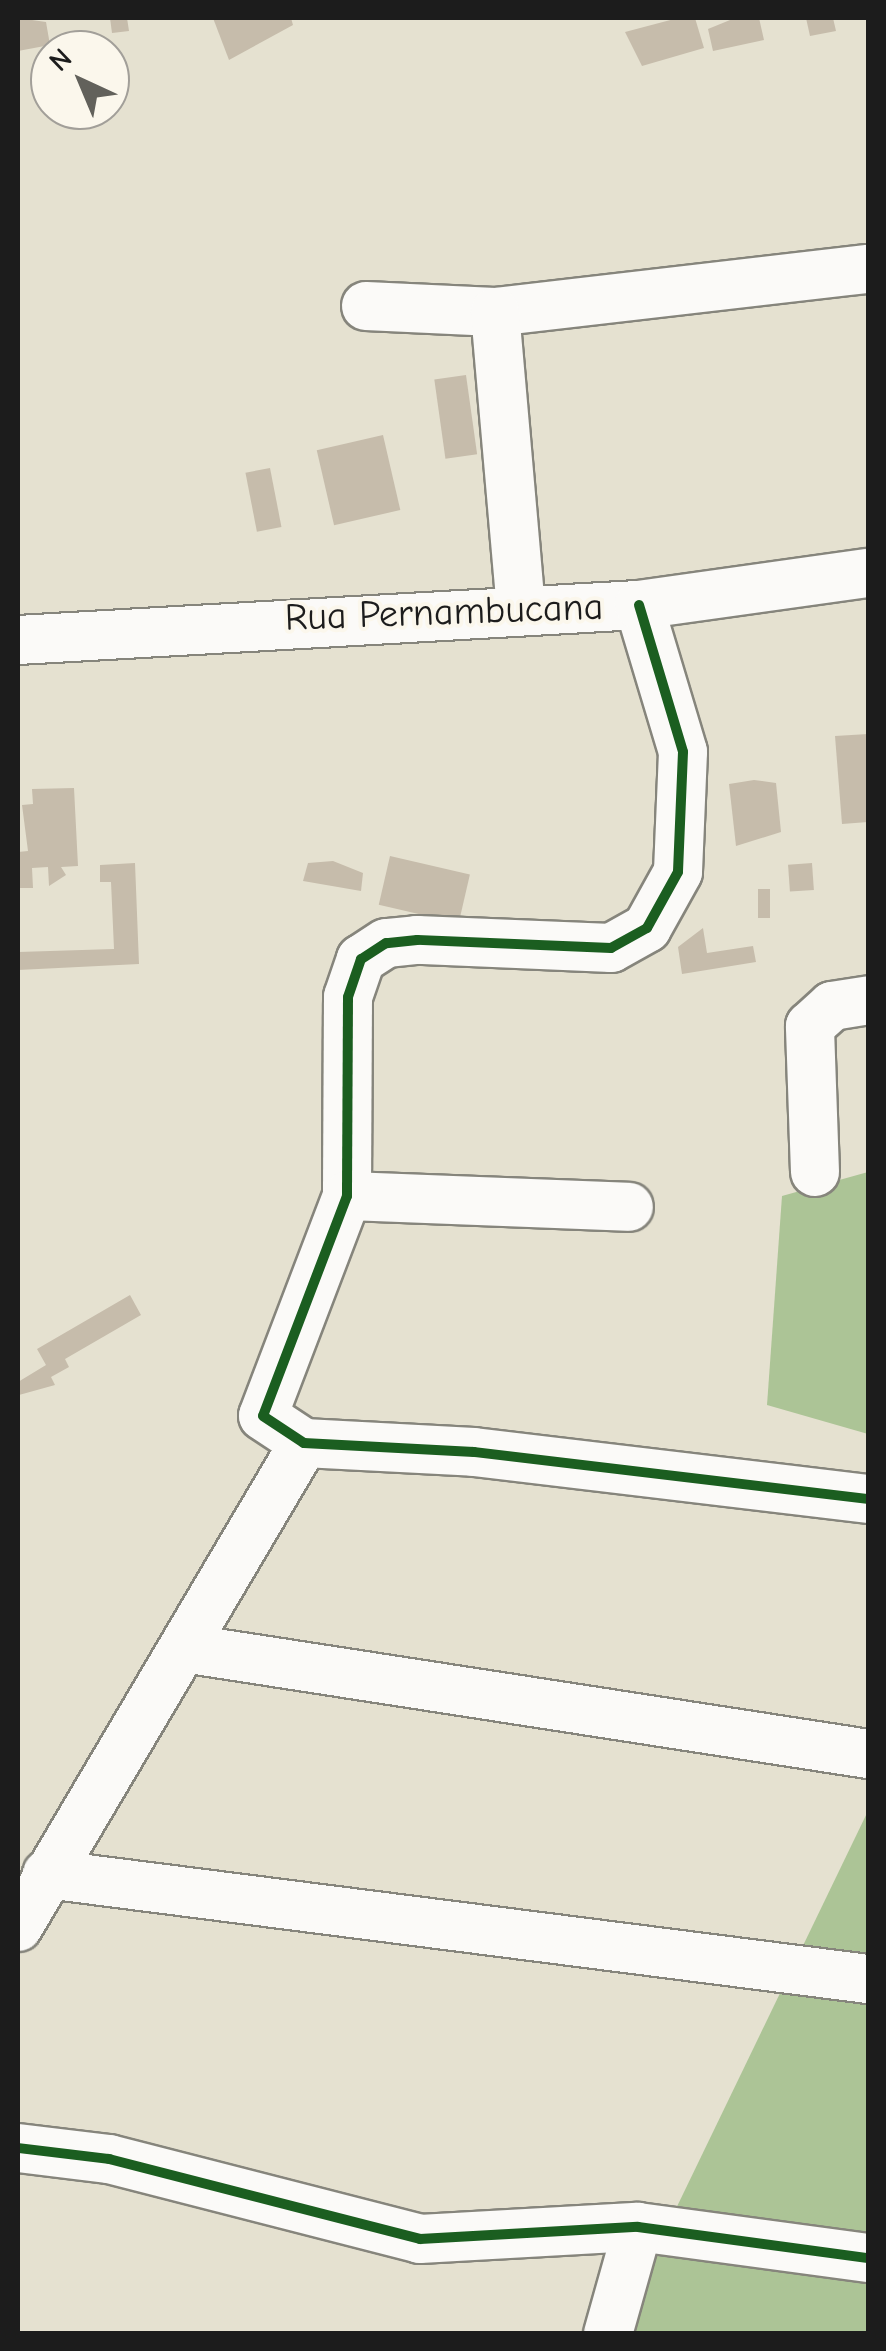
<!DOCTYPE html>
<style>
body{margin:0}
#map{position:relative;width:886px;height:2351px;overflow:hidden;background:#e5e1d0;font-family:"Comic Neue",sans-serif}
div>[style]{position:absolute}
.forest>*{inset:0;background:#acc496}
.building>*{inset:0;background:#c6bcab;transform-origin:0 0}
.roads{filter:drop-shadow(2px 0 #86857c) drop-shadow(-2px 0 #86857c) drop-shadow(0 2px #86857c) drop-shadow(0 -2px #86857c)}
.minor>*{height:48px;margin:-24px;padding:0 24px;transform-origin:24px;border-radius:24px;background:#fbfaf8}
.cycleway>*{height:10px;margin:-5px;padding:0 5px;transform-origin:5px;border-radius:5px;background:#1b5e20}
span{translate:-50% -50%;white-space:nowrap;text-align:center;line-height:1.15;-webkit-text-stroke:8px #fbf7ec;paint-order:stroke}
.street-label{font-size:38px;color:#1c1c1c}
.frame{position:absolute;inset:0;border:20px solid #1c1c1c;pointer-events:none}
.north{position:absolute;left:30px;top:30px;width:100px;height:100px;box-sizing:border-box;background:#fbf7ec;border:2px solid #a29f99;border-radius:50%;rotate:316deg;font-size:28px;font-weight:700;line-height:40px;text-align:center;color:#1c1c1c}
.north::after{content:'';display:block;margin:auto;width:35px;height:45px;background:#62615b;clip-path:polygon(50% 0,100% 100%,50% 72%,0 100%)}
</style>
<div id="map">
<div class="forest">
<i style="clip-path:polygon(868px 1172px,868px 1434px,767px 1405px,782px 1196px)"></i>
<i style="clip-path:polygon(868px 1811px,868px 2333px,625px 2334px,628px 2308px)"></i>
</div>
<div class="building">
<i style="clip-path:polygon(18px 18px,46px 22px,50px 45px,18px 51px)"></i>
<i style="clip-path:polygon(110px 18px,127px 18px,129px 31px,112px 33px)"></i>
<i style="clip-path:polygon(213px 18px,291px 18px,293px 25px,229px 60px)"></i>
<i style="clip-path:polygon(678px 18px,695px 18px,704px 48px,642px 66px,625px 32px)"></i>
<i style="clip-path:polygon(735px 18px,759px 18px,764px 40px,713px 51px,708px 29px)"></i>
<i style="clip-path:polygon(806px 18px,833px 18px,836px 31px,810px 36px)"></i>
<i style="left:466px;top:375px;width:80px;height:32px;rotate:82deg"></i>
<i style="left:383px;top:435px;width:77px;height:68px;rotate:77deg"></i>
<i style="left:270px;top:468px;width:60px;height:25px;rotate:79deg"></i>
<i style="clip-path:polygon(868px 734px,868px 822px,842px 824px,835px 736px)"></i>
<i style="clip-path:polygon(754px 780px,776px 783px,781px 832px,736px 846px,729px 784px)"></i>
<i style="clip-path:polygon(74px 788px,78px 866px,61px 867px,66px 875px,49px 886px,48px 867px,32px 868px,33px 888px,18px 888px,18px 852px,28px 851px,22px 805px,33px 804px,32px 789px)"></i>
<i style="left:390px;top:856px;width:82px;height:50px;rotate:13deg"></i>
<i style="clip-path:polygon(333px 861px,363px 873px,361px 891px,303px 881px,308px 863px)"></i>
<i style="clip-path:polygon(135px 863px,139px 964px,18px 970px,18px 952px,114px 949px,111px 882px,100px 882px,100px 865px)"></i>
<i style="left:812px;top:863px;width:27px;height:24px;rotate:86deg"></i>
<i style="left:758px;top:889px;width:12px;height:29px"></i>
<i style="clip-path:polygon(703px 928px,707px 953px,753px 946px,756px 962px,682px 974px,678px 947px)"></i>
<i style="clip-path:polygon(130px 1295px,141px 1315px,65px 1359px,69px 1367px,51px 1377px,55px 1385px,19px 1395px,18px 1382px,46px 1365px,37px 1349px)"></i>
</div>
<div class="roads">
<div class="minor">
<i style="left:366px;top:306px;width:129px;rotate:2.7deg"></i>
<i style="left:495px;top:312px;width:375px;rotate:-6.6deg"></i>
<i style="left:495px;top:312px;width:299px;rotate:85deg"></i>
<i style="left:639px;top:605px;width:153px;rotate:73.3deg"></i>
<i style="left:683px;top:752px;width:120px;rotate:92.4deg"></i>
<i style="left:678px;top:872px;width:64px;rotate:119deg"></i>
<i style="left:647px;top:928px;width:41px;rotate:150.9deg"></i>
<i style="left:611px;top:948px;width:194px;rotate:-177.6deg"></i>
<i style="left:417px;top:940px;width:31px;rotate:174deg"></i>
<i style="left:386px;top:943px;width:30px;rotate:147deg"></i>
<i style="left:361px;top:959px;width:40px;rotate:108.9deg"></i>
<i style="left:348px;top:997px;width:199px;rotate:90.3deg"></i>
<i style="left:347px;top:1196px;width:235px;rotate:110.9deg"></i>
<i style="left:263px;top:1416px;width:49px;rotate:33.4deg"></i>
<i style="left:304px;top:1443px;width:170px;rotate:3deg"></i>
<i style="left:474px;top:1452px;width:397px;rotate:6.8deg"></i>
<i style="left:18px;top:640px;width:622px;rotate:-3.23deg"></i>
<i style="left:639px;top:605px;width:231px;rotate:-8deg"></i>
<i style="left:815px;top:1172px;width:146px;rotate:-92deg"></i>
<i style="left:810px;top:1026px;width:30px;rotate:-42deg"></i>
<i style="left:832px;top:1006px;width:36px;rotate:-9deg"></i>
<i style="left:347px;top:1196px;width:282px;rotate:2.2deg"></i>
<i style="left:190px;top:1649px;width:686px;rotate:8.8deg"></i>
<i style="left:47px;top:1874px;width:828px;rotate:7.29deg"></i>
<i style="left:18px;top:1927px;width:562px;rotate:-59.42deg"></i>
<i style="left:18px;top:2148px;width:92px;rotate:6.9deg"></i>
<i style="left:109px;top:2159px;width:321px;rotate:14.4deg"></i>
<i style="left:420px;top:2239px;width:218px;rotate:-3.2deg"></i>
<i style="left:638px;top:2227px;width:232px;rotate:7.7deg"></i>
<i style="left:608px;top:2334px;width:111px;rotate:-74.3deg"></i>
</div>
</div>
<div class="cycleway">
<i style="left:639px;top:605px;width:153px;rotate:73.3deg"></i>
<i style="left:683px;top:752px;width:120px;rotate:92.4deg"></i>
<i style="left:678px;top:872px;width:64px;rotate:119deg"></i>
<i style="left:647px;top:928px;width:41px;rotate:150.9deg"></i>
<i style="left:611px;top:948px;width:194px;rotate:-177.6deg"></i>
<i style="left:417px;top:940px;width:31px;rotate:174deg"></i>
<i style="left:386px;top:943px;width:30px;rotate:147deg"></i>
<i style="left:361px;top:959px;width:40px;rotate:108.9deg"></i>
<i style="left:348px;top:997px;width:199px;rotate:90.3deg"></i>
<i style="left:347px;top:1196px;width:235px;rotate:110.9deg"></i>
<i style="left:263px;top:1416px;width:49px;rotate:33.4deg"></i>
<i style="left:304px;top:1443px;width:170px;rotate:3deg"></i>
<i style="left:474px;top:1452px;width:397px;rotate:6.8deg"></i>
<i style="left:18px;top:2148px;width:92px;rotate:6.9deg"></i>
<i style="left:109px;top:2159px;width:321px;rotate:14.4deg"></i>
<i style="left:420px;top:2239px;width:218px;rotate:-3.2deg"></i>
<i style="left:638px;top:2227px;width:232px;rotate:7.7deg"></i>
</div>
<div class="street-label">
<span style="left:444px;top:613px;rotate:-2deg">Rua Pernambucana</span>
</div>
<div class="frame"></div>
<div class="north">N</div>
</div>
